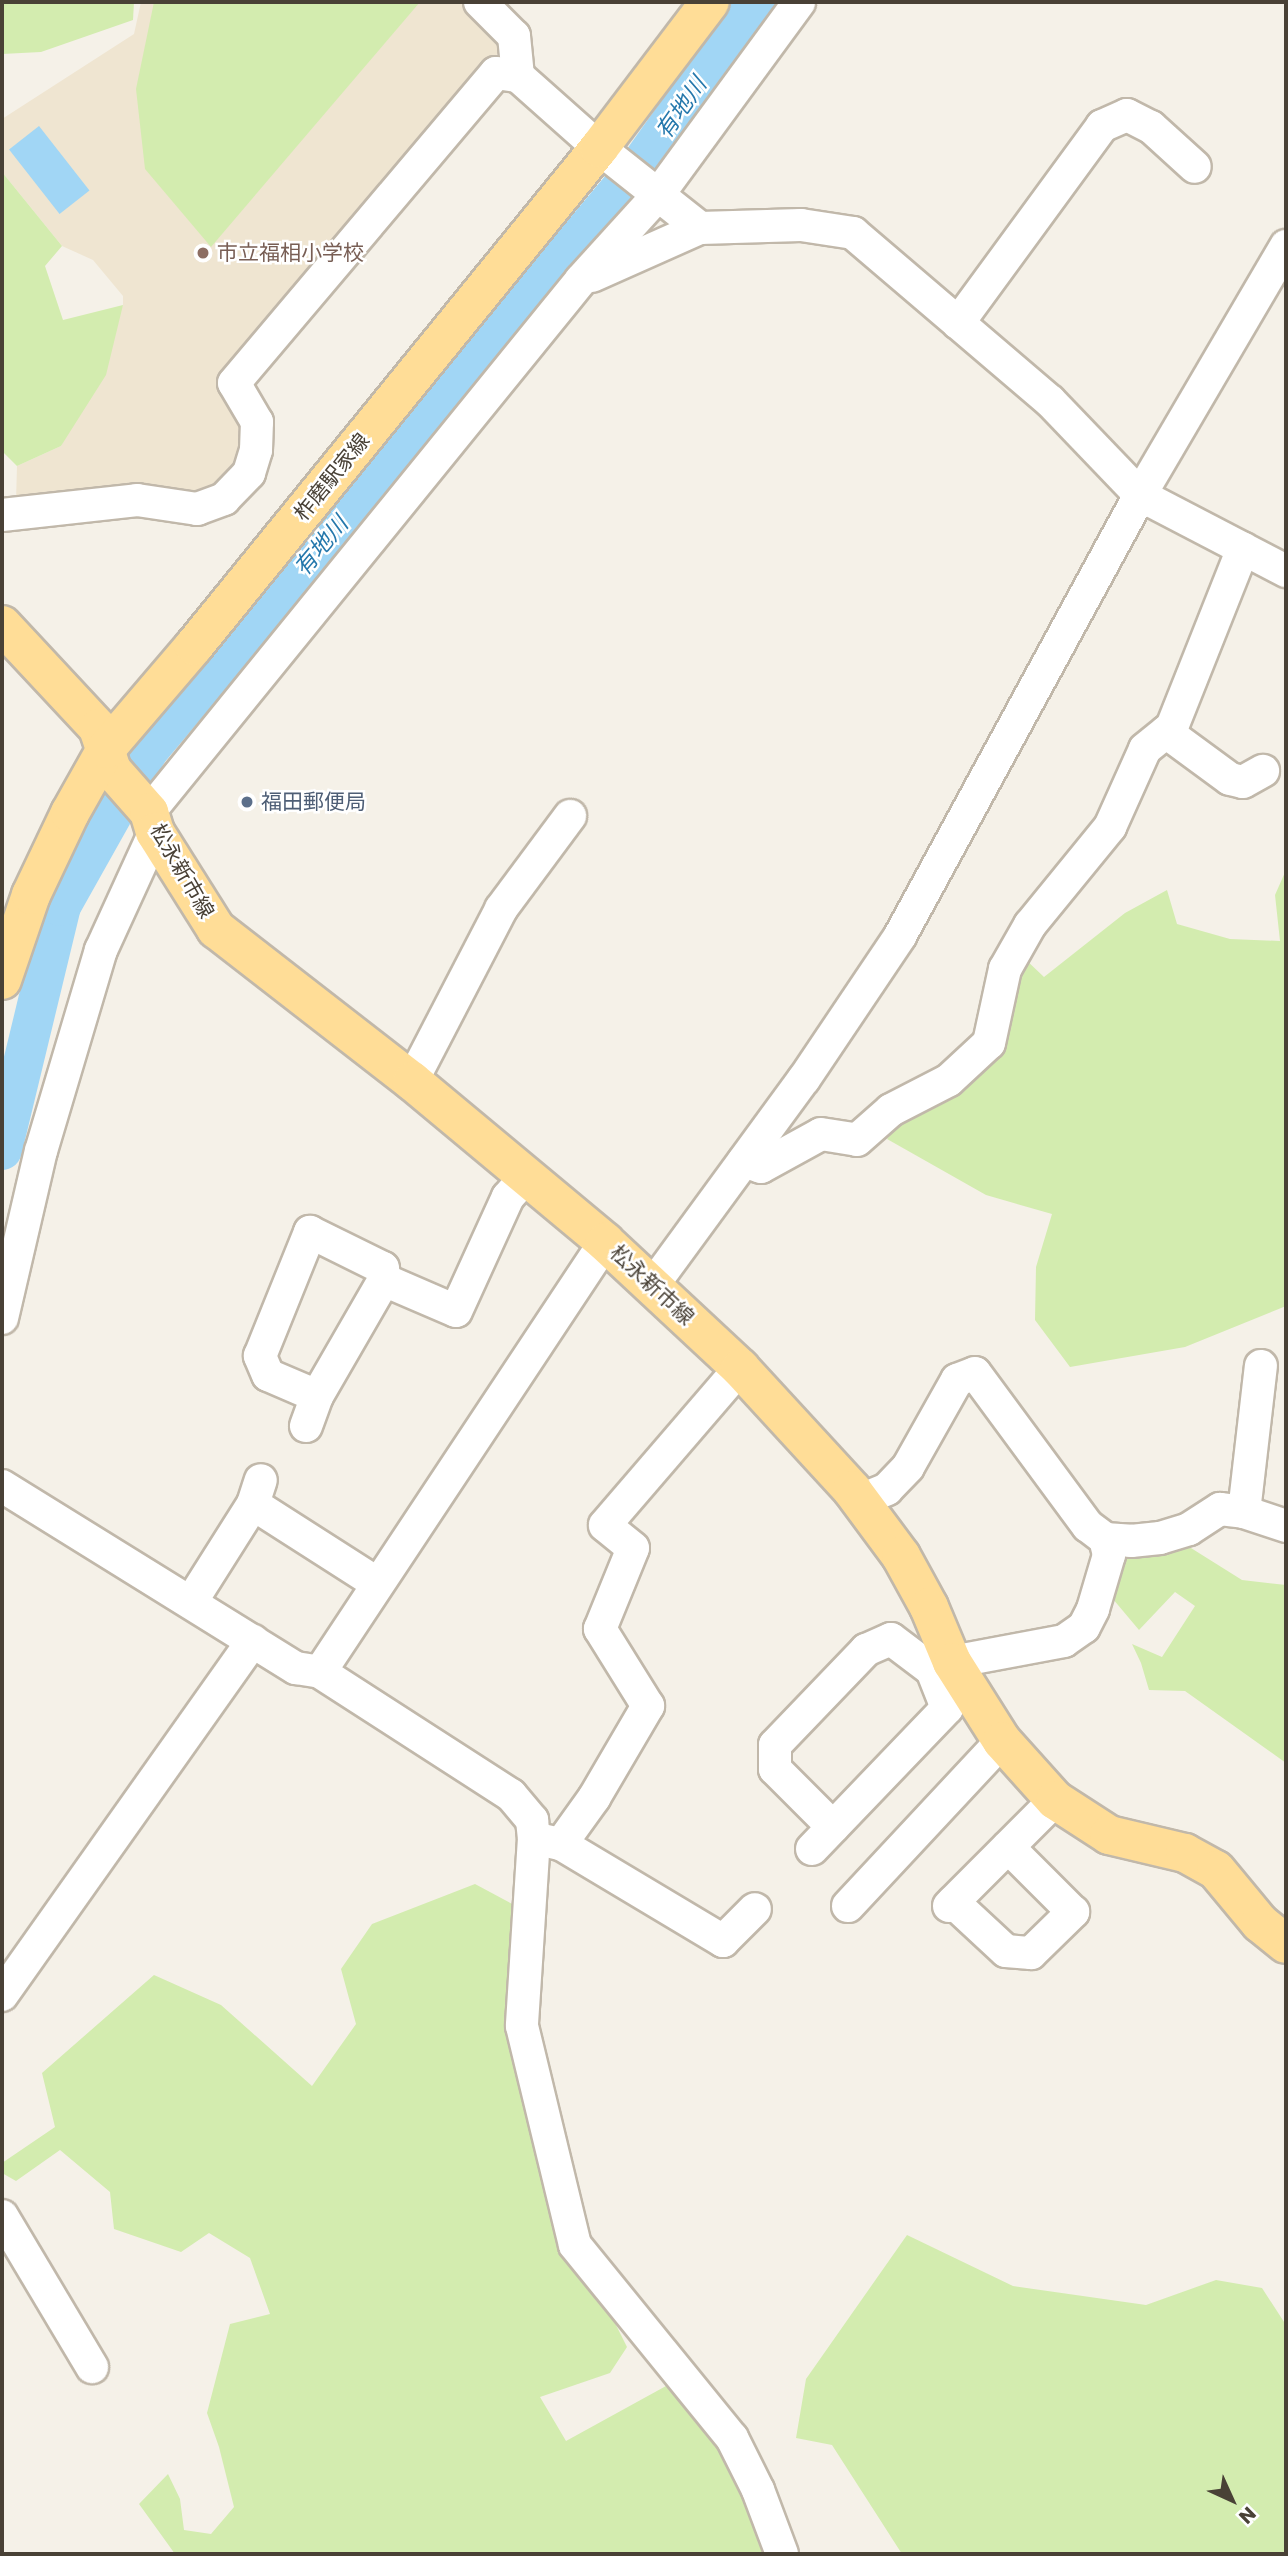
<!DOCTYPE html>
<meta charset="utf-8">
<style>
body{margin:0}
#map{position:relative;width:1288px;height:2556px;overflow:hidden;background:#f5f1e8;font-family:Poppins,"Noto Sans JP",sans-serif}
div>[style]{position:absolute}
.education>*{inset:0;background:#efe5d1}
.green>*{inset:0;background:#d3ecaf}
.water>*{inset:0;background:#a1d6f5;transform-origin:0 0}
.river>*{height:40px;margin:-20px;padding:0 20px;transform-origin:20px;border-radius:20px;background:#a1d6f5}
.roads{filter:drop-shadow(2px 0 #c1b8aa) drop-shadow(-2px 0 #c1b8aa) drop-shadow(0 2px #c1b8aa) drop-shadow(0 -2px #c1b8aa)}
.minor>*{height:32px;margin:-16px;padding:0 16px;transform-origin:16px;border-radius:16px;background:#fff}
.major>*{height:38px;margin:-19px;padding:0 19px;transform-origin:19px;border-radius:19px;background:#ffdd97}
.dots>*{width:19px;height:19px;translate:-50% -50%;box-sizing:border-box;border:4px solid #fff;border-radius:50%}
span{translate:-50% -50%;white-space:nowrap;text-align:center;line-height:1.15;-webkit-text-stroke:5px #fff;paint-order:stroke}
.education-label{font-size:21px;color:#785e54}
.left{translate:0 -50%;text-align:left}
.street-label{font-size:21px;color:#494136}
.service-label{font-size:21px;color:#4e5e75}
.water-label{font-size:23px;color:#2578ac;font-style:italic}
.frame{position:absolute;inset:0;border:4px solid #494136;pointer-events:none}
.north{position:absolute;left:1197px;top:2465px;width:70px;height:70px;-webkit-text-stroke:5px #fff;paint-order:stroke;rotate:135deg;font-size:19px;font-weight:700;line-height:28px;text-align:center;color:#494136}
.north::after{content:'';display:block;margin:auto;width:24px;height:32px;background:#494136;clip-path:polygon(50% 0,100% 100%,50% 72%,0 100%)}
</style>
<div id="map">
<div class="education">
<i style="clip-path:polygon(141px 2px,472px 2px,510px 39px,226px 374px,220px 391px,244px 412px,243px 458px,218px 487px,201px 494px,16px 501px,17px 466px,61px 446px,123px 305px,123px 296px,93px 260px,62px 246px,2px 172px,2px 119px,134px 34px)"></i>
</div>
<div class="green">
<i style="clip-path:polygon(2px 2px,134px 2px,133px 20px,41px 52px,2px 54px)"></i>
<i style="clip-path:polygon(154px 2px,420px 2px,211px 247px,145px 169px,136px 89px)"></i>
<i style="clip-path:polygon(2px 172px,62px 246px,45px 266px,63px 320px,123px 305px,106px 375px,61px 446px,17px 466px,2px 451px)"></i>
<i style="clip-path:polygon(1286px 870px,1286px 1306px,1185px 1347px,1070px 1367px,1035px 1320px,1036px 1267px,1052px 1214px,986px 1195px,887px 1139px,911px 1108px,988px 1059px,1024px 958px,1044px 977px,1125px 913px,1167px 890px,1177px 924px,1230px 939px,1280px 941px,1275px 895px)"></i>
<i style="clip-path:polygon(1175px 1538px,1242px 1580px,1286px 1585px,1286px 1763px,1185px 1691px,1149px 1690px,1141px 1663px,1132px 1644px,1162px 1657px,1195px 1606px,1175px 1592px,1139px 1630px,1102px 1586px,1129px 1551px)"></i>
<i style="clip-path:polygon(475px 1884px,514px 1905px,518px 2038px,608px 2309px,627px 2347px,610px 2373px,540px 2397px,566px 2441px,666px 2386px,725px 2449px,779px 2554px,175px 2554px,139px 2504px,168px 2474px,180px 2499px,184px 2530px,211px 2534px,234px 2507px,219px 2447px,207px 2413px,230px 2324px,270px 2314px,250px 2258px,209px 2233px,181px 2252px,114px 2229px,110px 2192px,60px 2150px,16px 2181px,2px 2173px,2px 2163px,55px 2127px,42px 2073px,154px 1975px,221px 2005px,312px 2086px,356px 2024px,341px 1969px,372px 1924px)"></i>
<i style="clip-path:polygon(907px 2235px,1013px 2286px,1146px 2305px,1216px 2280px,1262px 2288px,1286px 2325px,1286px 2554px,902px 2554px,832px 2445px,796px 2438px,806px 2379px)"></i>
</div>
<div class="water">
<i style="left:39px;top:126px;width:82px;height:38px;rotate:52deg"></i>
</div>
<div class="river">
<i style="left:2px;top:1150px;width:251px;rotate:-76.4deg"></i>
<i style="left:61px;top:906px;width:178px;rotate:-60.7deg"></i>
<i style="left:148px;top:751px;width:762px;rotate:-49.95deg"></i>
<i style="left:638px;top:168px;width:204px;rotate:-54.6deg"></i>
</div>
<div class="roads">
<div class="minor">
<i style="left:480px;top:2px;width:48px;rotate:45deg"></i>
<i style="left:514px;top:36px;width:40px;rotate:84.3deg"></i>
<i style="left:518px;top:76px;width:108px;rotate:41.6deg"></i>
<i style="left:599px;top:148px;width:129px;rotate:38.4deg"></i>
<i style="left:700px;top:228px;width:101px;rotate:-1.7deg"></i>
<i style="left:801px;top:225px;width:53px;rotate:8.7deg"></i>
<i style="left:853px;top:233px;width:259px;rotate:40.5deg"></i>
<i style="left:1050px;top:401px;width:130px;rotate:46.2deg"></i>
<i style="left:1140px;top:495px;width:165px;rotate:27.5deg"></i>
<i style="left:592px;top:276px;width:118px;rotate:-24deg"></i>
<i style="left:958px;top:323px;width:244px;rotate:-53.8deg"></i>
<i style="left:1102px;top:126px;width:27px;rotate:-24deg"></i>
<i style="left:1127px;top:115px;width:27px;rotate:27deg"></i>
<i style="left:1151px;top:127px;width:59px;rotate:42.3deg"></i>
<i style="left:2px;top:515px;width:136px;rotate:-6.3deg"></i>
<i style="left:137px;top:500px;width:61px;rotate:8.5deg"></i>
<i style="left:197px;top:509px;width:29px;rotate:-20deg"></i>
<i style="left:224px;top:499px;width:36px;rotate:-46deg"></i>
<i style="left:249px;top:473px;width:24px;rotate:-73deg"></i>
<i style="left:256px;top:450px;width:28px;rotate:-88deg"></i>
<i style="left:257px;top:422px;width:45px;rotate:-120.5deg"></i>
<i style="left:234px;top:383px;width:406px;rotate:-49.8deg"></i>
<i style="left:496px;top:73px;width:22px;rotate:8deg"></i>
<i style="left:1166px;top:732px;width:79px;rotate:36.3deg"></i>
<i style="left:1230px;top:779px;width:13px;rotate:13deg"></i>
<i style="left:1243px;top:782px;width:23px;rotate:-29deg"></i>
<i style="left:149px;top:812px;width:685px;rotate:-50.92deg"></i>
<i style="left:581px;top:280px;width:115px;rotate:-47.8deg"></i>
<i style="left:658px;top:195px;width:239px;rotate:-53.8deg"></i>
<i style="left:412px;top:1081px;width:194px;rotate:-62.6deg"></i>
<i style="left:501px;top:909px;width:116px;rotate:-53.4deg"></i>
<i style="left:744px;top:1161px;width:18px;rotate:19deg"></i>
<i style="left:761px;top:1167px;width:68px;rotate:-28.8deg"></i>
<i style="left:821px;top:1134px;width:36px;rotate:9deg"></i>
<i style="left:857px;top:1140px;width:45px;rotate:-41.4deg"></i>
<i style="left:891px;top:1110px;width:65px;rotate:-27.3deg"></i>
<i style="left:949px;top:1080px;width:54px;rotate:-42.8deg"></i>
<i style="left:989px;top:1043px;width:76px;rotate:-77.8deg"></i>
<i style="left:1005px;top:969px;width:51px;rotate:-60.4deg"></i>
<i style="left:1030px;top:925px;width:127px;rotate:-50.8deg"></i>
<i style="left:1110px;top:827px;width:85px;rotate:-65.8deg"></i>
<i style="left:1145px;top:749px;width:35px;rotate:-39deg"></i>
<i style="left:1172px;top:727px;width:192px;rotate:-68.3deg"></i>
<i style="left:653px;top:1285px;width:255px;rotate:-53.8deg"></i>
<i style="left:804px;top:1079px;width:172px;rotate:-56.1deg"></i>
<i style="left:900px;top:936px;width:502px;rotate:-61.44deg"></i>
<i style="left:1140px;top:495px;width:289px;rotate:-59.6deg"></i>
<i style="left:2px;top:1318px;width:171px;rotate:-76.9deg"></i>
<i style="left:41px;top:1151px;width:210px;rotate:-73.4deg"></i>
<i style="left:101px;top:950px;width:130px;rotate:-65.4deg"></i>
<i style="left:317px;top:1396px;width:53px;rotate:-156.8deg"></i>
<i style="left:268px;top:1375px;width:21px;rotate:-113deg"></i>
<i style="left:260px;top:1356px;width:134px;rotate:-68deg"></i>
<i style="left:310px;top:1232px;width:81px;rotate:26.3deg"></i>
<i style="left:383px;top:1268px;width:12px;rotate:85deg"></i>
<i style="left:306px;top:1426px;width:32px;rotate:-70deg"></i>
<i style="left:317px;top:1396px;width:134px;rotate:-60deg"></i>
<i style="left:384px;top:1280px;width:78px;rotate:23.3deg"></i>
<i style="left:456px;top:1311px;width:125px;rotate:-65.5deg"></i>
<i style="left:508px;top:1197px;width:27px;rotate:-48deg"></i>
<i style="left:2px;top:1486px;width:346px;rotate:31.8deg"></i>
<i style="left:296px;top:1668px;width:24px;rotate:9deg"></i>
<i style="left:320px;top:1672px;width:227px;rotate:32.8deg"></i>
<i style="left:511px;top:1795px;width:33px;rotate:50deg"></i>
<i style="left:532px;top:1820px;width:18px;rotate:84deg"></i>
<i style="left:534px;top:1838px;width:188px;rotate:93.7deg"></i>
<i style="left:522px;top:2026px;width:225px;rotate:76.4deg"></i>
<i style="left:575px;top:2245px;width:249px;rotate:50.9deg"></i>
<i style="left:732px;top:2438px;width:58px;rotate:63.4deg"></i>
<i style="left:758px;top:2490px;width:68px;rotate:69.4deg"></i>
<i style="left:858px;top:1501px;width:31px;rotate:-22deg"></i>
<i style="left:887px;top:1489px;width:30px;rotate:-46deg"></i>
<i style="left:908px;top:1467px;width:100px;rotate:-60.6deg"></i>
<i style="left:957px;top:1380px;width:19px;rotate:-21deg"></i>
<i style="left:975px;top:1373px;width:190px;rotate:53.6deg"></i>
<i style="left:1088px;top:1526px;width:21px;rotate:37deg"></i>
<i style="left:1105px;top:1539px;width:26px;rotate:4deg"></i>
<i style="left:1131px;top:1541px;width:29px;rotate:-6deg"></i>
<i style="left:1160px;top:1538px;width:30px;rotate:-17deg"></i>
<i style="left:1189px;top:1529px;width:37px;rotate:-33deg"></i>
<i style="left:1220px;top:1509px;width:24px;rotate:7deg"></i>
<i style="left:1244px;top:1512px;width:44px;rotate:18.4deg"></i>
<i style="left:253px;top:1504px;width:148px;rotate:32.6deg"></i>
<i style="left:1244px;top:1512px;width:147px;rotate:-83.4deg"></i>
<i style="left:191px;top:1602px;width:116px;rotate:-57.7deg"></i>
<i style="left:253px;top:1504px;width:25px;rotate:-72deg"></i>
<i style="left:320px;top:1672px;width:516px;rotate:-56.46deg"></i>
<i style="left:833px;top:1827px;width:82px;rotate:-135deg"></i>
<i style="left:775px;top:1769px;width:24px;rotate:-90deg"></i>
<i style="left:775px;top:1745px;width:132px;rotate:-46.2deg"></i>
<i style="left:866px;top:1650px;width:27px;rotate:-24deg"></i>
<i style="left:891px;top:1639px;width:51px;rotate:37.1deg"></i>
<i style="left:534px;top:1838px;width:28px;rotate:13deg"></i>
<i style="left:561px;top:1844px;width:57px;rotate:-54.3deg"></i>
<i style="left:594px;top:1798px;width:107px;rotate:-59.6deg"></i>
<i style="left:648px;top:1706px;width:91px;rotate:-121.9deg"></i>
<i style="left:600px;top:1629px;width:87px;rotate:-67.8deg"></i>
<i style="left:633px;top:1548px;width:36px;rotate:-141deg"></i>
<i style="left:605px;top:1525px;width:207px;rotate:-49.3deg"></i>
<i style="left:561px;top:1844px;width:189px;rotate:30.9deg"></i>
<i style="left:723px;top:1941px;width:45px;rotate:-45deg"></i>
<i style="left:812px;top:1849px;width:195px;rotate:-46.2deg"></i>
<i style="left:947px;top:1708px;width:41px;rotate:-111.5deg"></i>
<i style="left:932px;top:1670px;width:22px;rotate:-22deg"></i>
<i style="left:952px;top:1662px;width:114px;rotate:-10.6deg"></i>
<i style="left:1064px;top:1641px;width:24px;rotate:-35deg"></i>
<i style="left:1084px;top:1627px;width:20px;rotate:-63deg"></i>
<i style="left:1093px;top:1609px;width:56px;rotate:-73.5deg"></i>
<i style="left:1109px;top:1555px;width:16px;rotate:-104deg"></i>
<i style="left:953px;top:1902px;width:72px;rotate:42.8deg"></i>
<i style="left:1006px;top:1951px;width:25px;rotate:5deg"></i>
<i style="left:1031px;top:1953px;width:59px;rotate:-44.3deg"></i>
<i style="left:1073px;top:1912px;width:92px;rotate:-135deg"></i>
<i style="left:848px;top:1906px;width:226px;rotate:-47deg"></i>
<i style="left:949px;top:1906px;width:150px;rotate:-45deg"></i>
<i style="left:2px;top:1995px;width:434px;rotate:-54.7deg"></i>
<i style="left:2px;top:2216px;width:176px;rotate:59.2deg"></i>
</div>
<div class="major">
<i style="left:2px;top:625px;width:141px;rotate:47deg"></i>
<i style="left:98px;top:728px;width:44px;rotate:71.6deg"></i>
<i style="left:112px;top:770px;width:56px;rotate:48.6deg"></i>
<i style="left:149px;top:812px;width:21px;rotate:73deg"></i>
<i style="left:155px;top:832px;width:115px;rotate:57.8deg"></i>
<i style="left:216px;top:929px;width:248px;rotate:37.8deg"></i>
<i style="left:412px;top:1081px;width:251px;rotate:39.8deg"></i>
<i style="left:605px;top:1242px;width:185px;rotate:43deg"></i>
<i style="left:740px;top:1368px;width:166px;rotate:47.4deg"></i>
<i style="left:852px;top:1490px;width:82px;rotate:53.4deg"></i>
<i style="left:901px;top:1556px;width:58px;rotate:61.2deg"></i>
<i style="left:929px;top:1607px;width:60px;rotate:67.3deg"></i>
<i style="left:952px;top:1662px;width:93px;rotate:57.7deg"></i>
<i style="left:1002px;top:1741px;width:79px;rotate:48.1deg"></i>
<i style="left:1055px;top:1800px;width:64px;rotate:32.9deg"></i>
<i style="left:1109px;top:1835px;width:78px;rotate:13.3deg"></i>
<i style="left:1185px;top:1853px;width:35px;rotate:29deg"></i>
<i style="left:1216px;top:1870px;width:69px;rotate:50.3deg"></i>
<i style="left:1260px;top:1923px;width:33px;rotate:39deg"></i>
<i style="left:2px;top:980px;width:90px;rotate:-71.2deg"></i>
<i style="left:31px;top:895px;width:91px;rotate:-64.6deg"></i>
<i style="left:70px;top:813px;width:73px;rotate:-60.6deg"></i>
<i style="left:106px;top:749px;width:135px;rotate:-49.5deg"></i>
<i style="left:194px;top:646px;width:642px;rotate:-50.88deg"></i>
<i style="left:599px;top:148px;width:183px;rotate:-52.8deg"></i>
</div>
</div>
<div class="dots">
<i style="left:203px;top:253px;background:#8d6e63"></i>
<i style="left:247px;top:802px;background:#5c6f8a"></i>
</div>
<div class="education-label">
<span class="left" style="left:217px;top:253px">市立福相小学校</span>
</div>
<div class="street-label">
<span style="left:332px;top:477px;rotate:-51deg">柞磨駅家線</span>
<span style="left:182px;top:871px;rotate:60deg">松永新市線</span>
<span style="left:652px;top:1285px;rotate:43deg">松永新市線</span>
</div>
<div class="service-label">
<span class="left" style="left:261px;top:802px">福田郵便局</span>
</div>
<div class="water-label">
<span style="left:681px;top:108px;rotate:-55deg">有地川</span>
<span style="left:321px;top:546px;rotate:-50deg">有地川</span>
</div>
<div class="frame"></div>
<div class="north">N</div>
</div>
